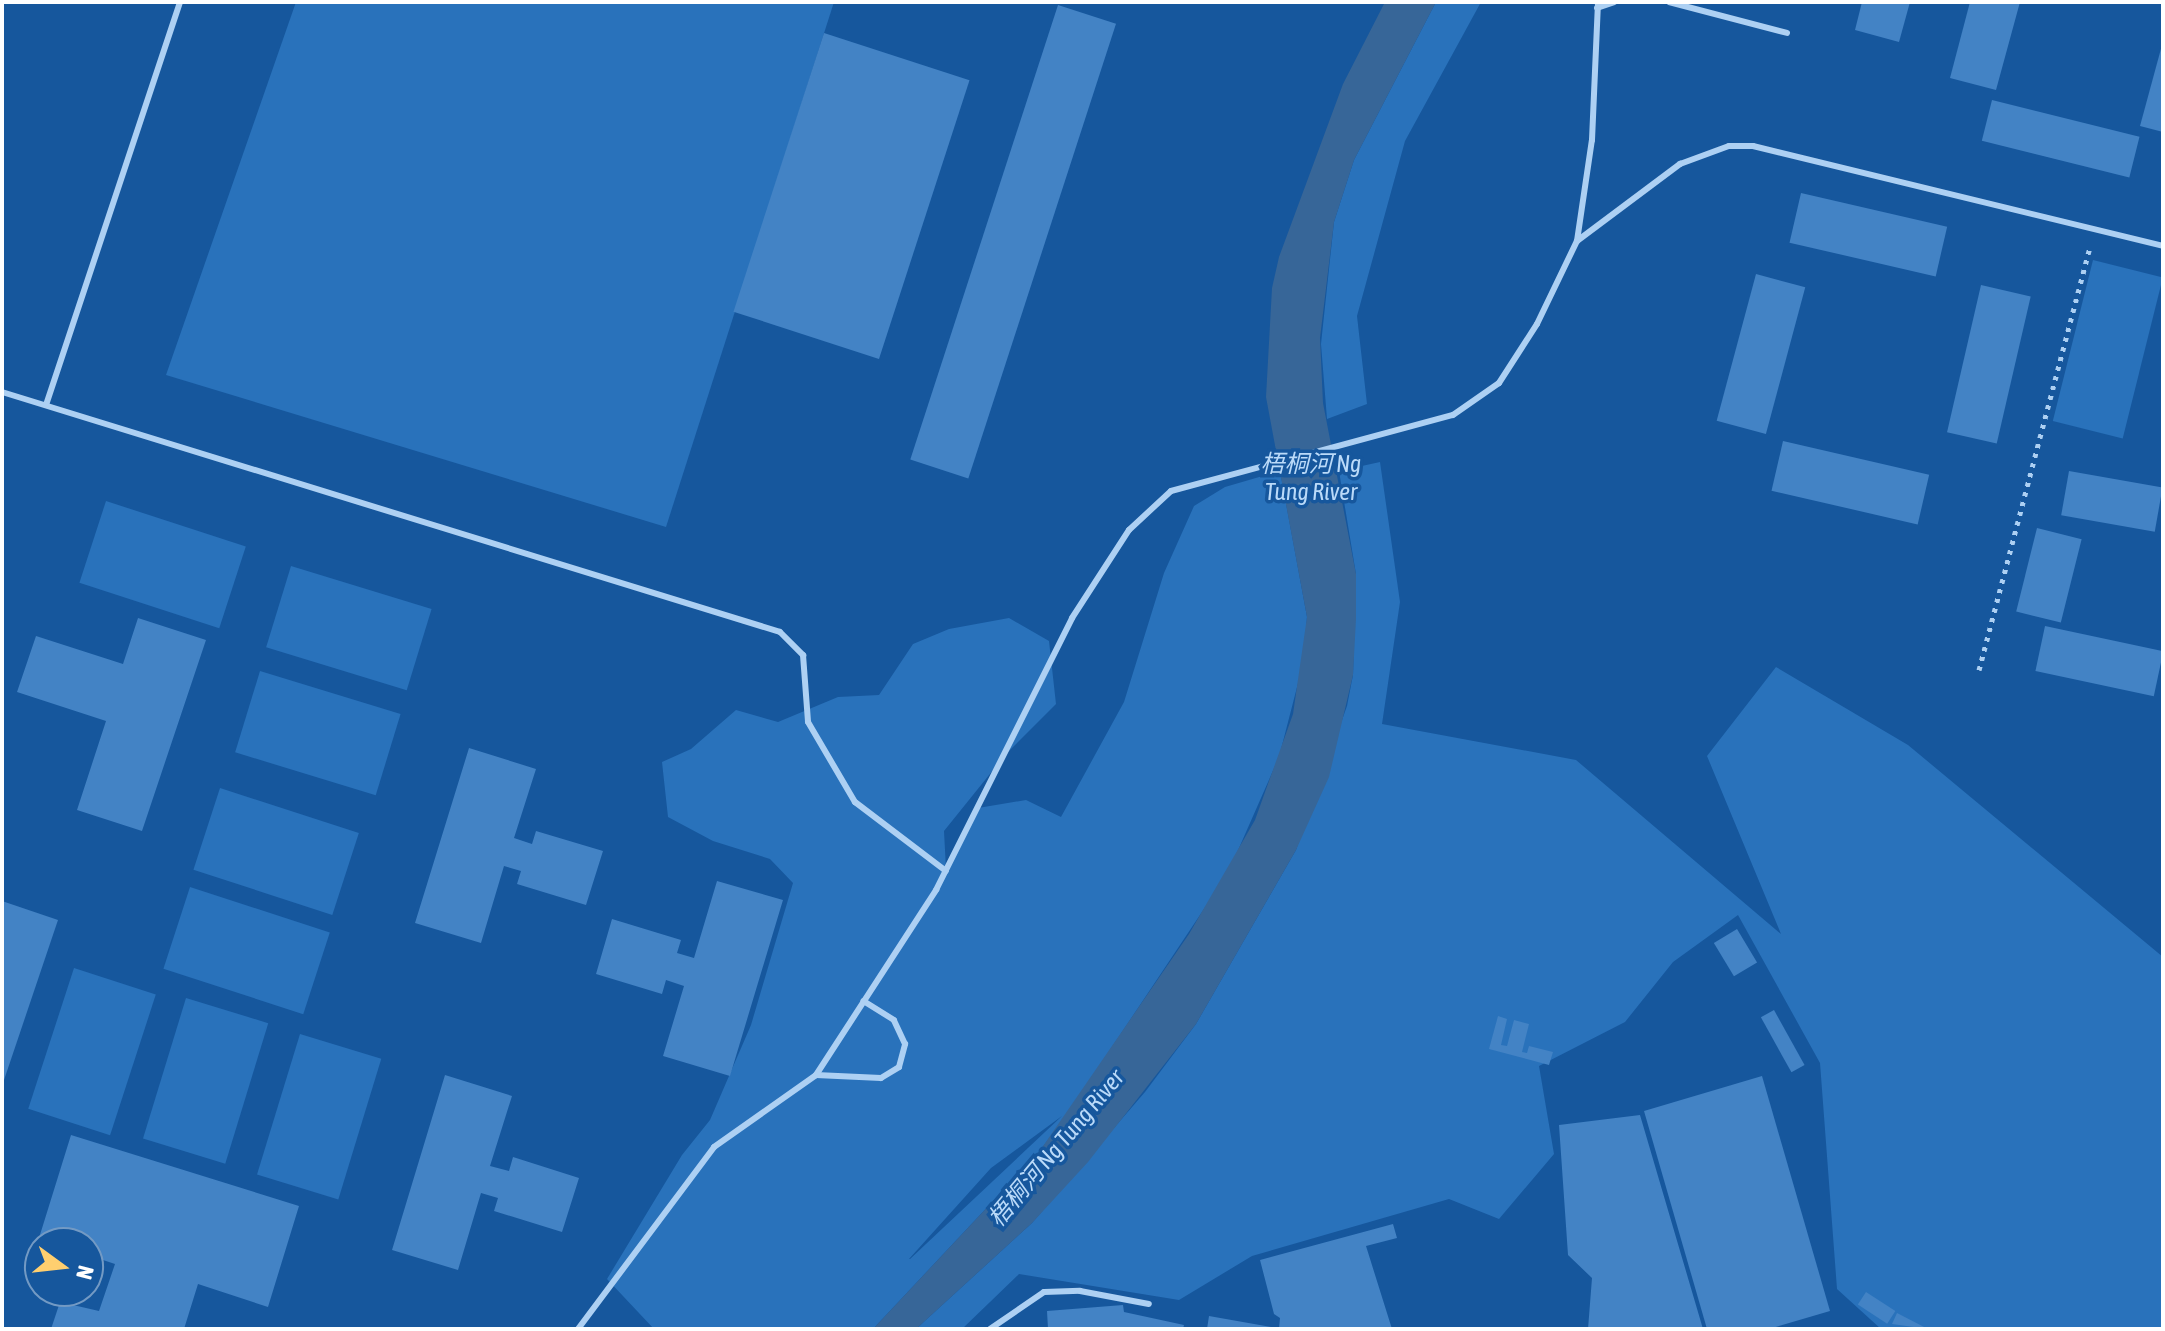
<!DOCTYPE html>
<meta charset="utf-8">
<style>
body{margin:0}
#map{position:relative;width:2165px;height:1331px;overflow:hidden;background:#16579d;font-family:"Asap Condensed","Noto Sans SC",sans-serif}
div>[style]{position:absolute}
.green>*{inset:0;background:#2972bb;transform-origin:0 0}
.water>*{inset:0;background:#376698}
.building>*{inset:0;background:#4383c5;transform-origin:0 0}
.path>*{height:5px;margin-top:-2.5px;transform-origin:0;background:repeating-linear-gradient(90deg,#add0f3 0 4px,transparent 0 10px)}
.lane>*{height:6px;margin:-3px;padding:0 3px;transform-origin:3px;border-radius:3px;background:#add0f3}
span{translate:-50% -50%;white-space:nowrap;text-align:center;line-height:1.15;-webkit-text-stroke:7px #16579d;paint-order:stroke}
.water-label{font-size:24px;color:#badaf9;font-style:italic}
.frame{position:absolute;inset:0;border:4px solid #fff;pointer-events:none}
.north{position:absolute;left:24px;top:1227px;width:80px;height:80px;box-sizing:border-box;background:#16579d;border:2px solid #739ac4;border-radius:50%;rotate:105deg;font-size:22px;font-weight:700;line-height:32px;text-align:center;color:#fff}
.north::after{content:'';display:block;margin:auto;width:28px;height:36px;background:#ffcf6f;clip-path:polygon(50% 0,100% 100%,50% 72%,0 100%)}
</style>
<div id="map">
<div class="green">
<i style="clip-path:polygon(296px 2px,834px 2px,666px 527px,166px 375px)"></i>
<i style="clip-path:polygon(1436px 2px,1481px 2px,1405px 141px,1357px 316px,1367px 404px,1327px 419px,1321px 344px,1334px 222px,1354px 160px)"></i>
<i style="left:2093px;top:260px;width:72px;height:166px;rotate:14deg"></i>
<i style="clip-path:polygon(1380px 462px,1400px 602px,1382px 724px,1576px 760px,1781px 934px,1707px 756px,1776px 667px,1908px 745px,2163px 957px,2163px 1329px,1881px 1329px,1837px 1289px,1820px 1063px,1738px 915px,1673px 962px,1625px 1022px,1539px 1066px,1554px 1154px,1499px 1219px,1449px 1199px,1252px 1256px,1179px 1300px,1019px 1274px,962px 1329px,916px 1329px,1032px 1223px,1145px 1092px,1196px 1024px,1296px 850px,1347px 706px,1353px 675px,1356px 574px,1339px 471px)"></i>
<i style="clip-path:polygon(evenodd,1280px 471px,1307px 617px,1304px 660px,1279px 757px,1228px 873px,1070px 1110px,1039px 1152px,873px 1329px,654px 1329px,607px 1279px,682px 1155px,710px 1120px,751px 1025px,793px 883px,770px 859px,713px 841px,668px 817px,662px 762px,691px 749px,736px 710px,778px 722px,838px 697px,879px 695px,913px 644px,949px 629px,1009px 618px,1049px 641px,1056px 704px,1006px 754px,944px 831px,946px 869px,978px 808px,1026px 800px,1061px 817px,1124px 702px,1164px 573px,1194px 506px,1225px 487px,1280px 471px,1062px 1116px,910px 1259px,909px 1259px,991px 1168px,1062px 1116px)"></i>
<i style="left:106px;top:501px;width:147px;height:86px;rotate:18deg"></i>
<i style="left:291px;top:566px;width:147px;height:85px;rotate:17deg"></i>
<i style="left:260px;top:671px;width:147px;height:85px;rotate:17deg"></i>
<i style="left:220px;top:788px;width:146px;height:86px;rotate:18deg"></i>
<i style="left:190px;top:887px;width:147px;height:86px;rotate:18deg"></i>
<i style="left:74px;top:968px;width:86px;height:148px;rotate:18deg"></i>
<i style="left:186px;top:998px;width:86px;height:147px;rotate:17deg"></i>
<i style="left:300px;top:1034px;width:85px;height:147px;rotate:17deg"></i>
</div>
<div class="water">
<i style="clip-path:polygon(1385px 2px,1436px 2px,1354px 160px,1334px 222px,1320px 338px,1323px 403px,1356px 574px,1356px 619px,1353px 675px,1329px 777px,1296px 850px,1196px 1024px,1088px 1162px,1032px 1223px,916px 1329px,873px 1329px,1039px 1152px,1189px 934px,1255px 820px,1293px 714px,1307px 617px,1266px 397px,1272px 288px,1279px 257px,1343px 84px)"></i>
</div>
<div class="building">
<i style="clip-path:polygon(1862px 2px,1910px 2px,1899px 42px,1855px 30px)"></i>
<i style="clip-path:polygon(1970px 2px,2020px 2px,1996px 90px,1950px 78px)"></i>
<i style="left:1058px;top:5px;width:61px;height:478px;rotate:18deg"></i>
<i style="left:824px;top:33px;width:153px;height:293px;rotate:18deg"></i>
<i style="clip-path:polygon(2162px 45px,2163px 45px,2163px 132px,2140px 126px)"></i>
<i style="left:1992px;top:100px;width:152px;height:42px;rotate:14deg"></i>
<i style="left:1801px;top:193px;width:150px;height:51px;rotate:13deg"></i>
<i style="left:1756px;top:274px;width:51px;height:152px;rotate:15deg"></i>
<i style="left:1981px;top:285px;width:51px;height:151px;rotate:13deg"></i>
<i style="left:1783px;top:441px;width:150px;height:51px;rotate:13deg"></i>
<i style="left:2069px;top:471px;width:95px;height:45px;rotate:10deg"></i>
<i style="left:2037px;top:528px;width:46px;height:86px;rotate:14deg"></i>
<i style="clip-path:polygon(138px 618px,206px 640px,142px 831px,77px 810px,106px 721px,17px 692px,36px 636px,123px 664px)"></i>
<i style="left:2045px;top:626px;width:121px;height:46px;rotate:12deg"></i>
<i style="clip-path:polygon(469px 748px,536px 769px,514px 838px,532px 844px,536px 831px,603px 851px,586px 905px,517px 884px,521px 871px,504px 866px,481px 943px,415px 923px)"></i>
<i style="clip-path:polygon(717px 881px,783px 900px,730px 1076px,663px 1056px,684px 986px,666px 980px,662px 994px,596px 974px,612px 919px,681px 940px,677px 953px,694px 958px)"></i>
<i style="clip-path:polygon(2px 901px,58px 920px,3px 1083px,2px 1082px)"></i>
<i style="left:1737px;top:929px;width:39px;height:27px;rotate:59deg"></i>
<i style="left:1774px;top:1010px;width:63px;height:15px;rotate:61deg"></i>
<i style="clip-path:polygon(1498px 1016px,1507px 1019px,1501px 1045px,1507px 1046px,1514px 1020px,1529px 1024px,1522px 1052px,1527px 1053px,1529px 1046px,1553px 1052px,1549px 1065px,1489px 1049px)"></i>
<i style="clip-path:polygon(445px 1075px,512px 1096px,490px 1166px,509px 1171px,513px 1157px,579px 1178px,562px 1232px,494px 1211px,498px 1198px,481px 1193px,458px 1270px,392px 1250px)"></i>
<i style="clip-path:polygon(1762px 1076px,1830px 1311px,1769px 1329px,1707px 1329px,1644px 1111px)"></i>
<i style="clip-path:polygon(1640px 1115px,1703px 1329px,1588px 1329px,1592px 1278px,1568px 1255px,1559px 1125px)"></i>
<i style="clip-path:polygon(71px 1135px,299px 1206px,268px 1307px,198px 1284px,184px 1329px,51px 1329px,60px 1302px,99px 1311px,115px 1264px,88px 1255px,88px 1243px,39px 1238px)"></i>
<i style="clip-path:polygon(1393px 1224px,1397px 1238px,1366px 1246px,1392px 1329px,1279px 1329px,1280px 1318px,1274px 1314px,1260px 1260px)"></i>
<i style="left:1866px;top:1292px;width:35px;height:15px;rotate:33deg"></i>
<i style="clip-path:polygon(1123px 1305px,1124px 1312px,1184px 1325px,1183px 1329px,1048px 1329px,1047px 1311px)"></i>
<i style="clip-path:polygon(1897px 1313px,1928px 1329px,1892px 1324px)"></i>
<i style="clip-path:polygon(1209px 1316px,1271px 1327px,1270px 1329px,1207px 1329px)"></i>
</div>
<div class="path">
<i style="left:1979px;top:670px;width:438px;rotate:-75.3deg"></i>
</div>
<div class="lane">
<i style="left:1669px;top:2px;width:122px;rotate:14.7deg"></i>
<i style="left:1597px;top:8px;width:18px;rotate:-19deg"></i>
<i style="left:1577px;top:241px;width:129px;rotate:-36.8deg"></i>
<i style="left:1680px;top:164px;width:52px;rotate:-20.2deg"></i>
<i style="left:1729px;top:146px;width:24px"></i>
<i style="left:1753px;top:146px;width:422px;rotate:13.7deg"></i>
<i style="left:2px;top:392px;width:814px;rotate:17.14deg"></i>
<i style="left:780px;top:632px;width:33px;rotate:45deg"></i>
<i style="left:803px;top:655px;width:67px;rotate:85.7deg"></i>
<i style="left:808px;top:722px;width:93px;rotate:59.6deg"></i>
<i style="left:855px;top:802px;width:114px;rotate:37.2deg"></i>
<i style="left:46px;top:405px;width:425px;rotate:-71.6deg"></i>
<i style="left:816px;top:1075px;width:65px;rotate:2.6deg"></i>
<i style="left:881px;top:1078px;width:21px;rotate:-31deg"></i>
<i style="left:899px;top:1067px;width:24px;rotate:-75deg"></i>
<i style="left:905px;top:1044px;width:26px;rotate:-115deg"></i>
<i style="left:894px;top:1020px;width:36px;rotate:-148deg"></i>
<i style="left:578px;top:1329px;width:227px;rotate:-53.2deg"></i>
<i style="left:714px;top:1147px;width:125px;rotate:-35.2deg"></i>
<i style="left:816px;top:1075px;width:221px;rotate:-57deg"></i>
<i style="left:936px;top:890px;width:304px;rotate:-63.4deg"></i>
<i style="left:1072px;top:618px;width:105px;rotate:-57.1deg"></i>
<i style="left:1129px;top:530px;width:57px;rotate:-42.9deg"></i>
<i style="left:1171px;top:491px;width:292px;rotate:-15.1deg"></i>
<i style="left:1453px;top:415px;width:56px;rotate:-34.8deg"></i>
<i style="left:1499px;top:383px;width:70px;rotate:-57.2deg"></i>
<i style="left:1537px;top:324px;width:92px;rotate:-64.3deg"></i>
<i style="left:1577px;top:241px;width:102px;rotate:-81.6deg"></i>
<i style="left:1592px;top:140px;width:138px;rotate:-87.5deg"></i>
<i style="left:990px;top:1329px;width:65px;rotate:-34.4deg"></i>
<i style="left:1044px;top:1292px;width:36px;rotate:-2deg"></i>
<i style="left:1080px;top:1291px;width:70px;rotate:10.7deg"></i>
</div>
<div class="water-label">
<span style="left:1311px;top:478px">梧桐河 Ng<br>Tung River</span>
<span style="left:1056px;top:1148px;rotate:-50deg">梧桐河 Ng Tung River</span>
</div>
<div class="frame"></div>
<div class="north">N</div>
</div>
